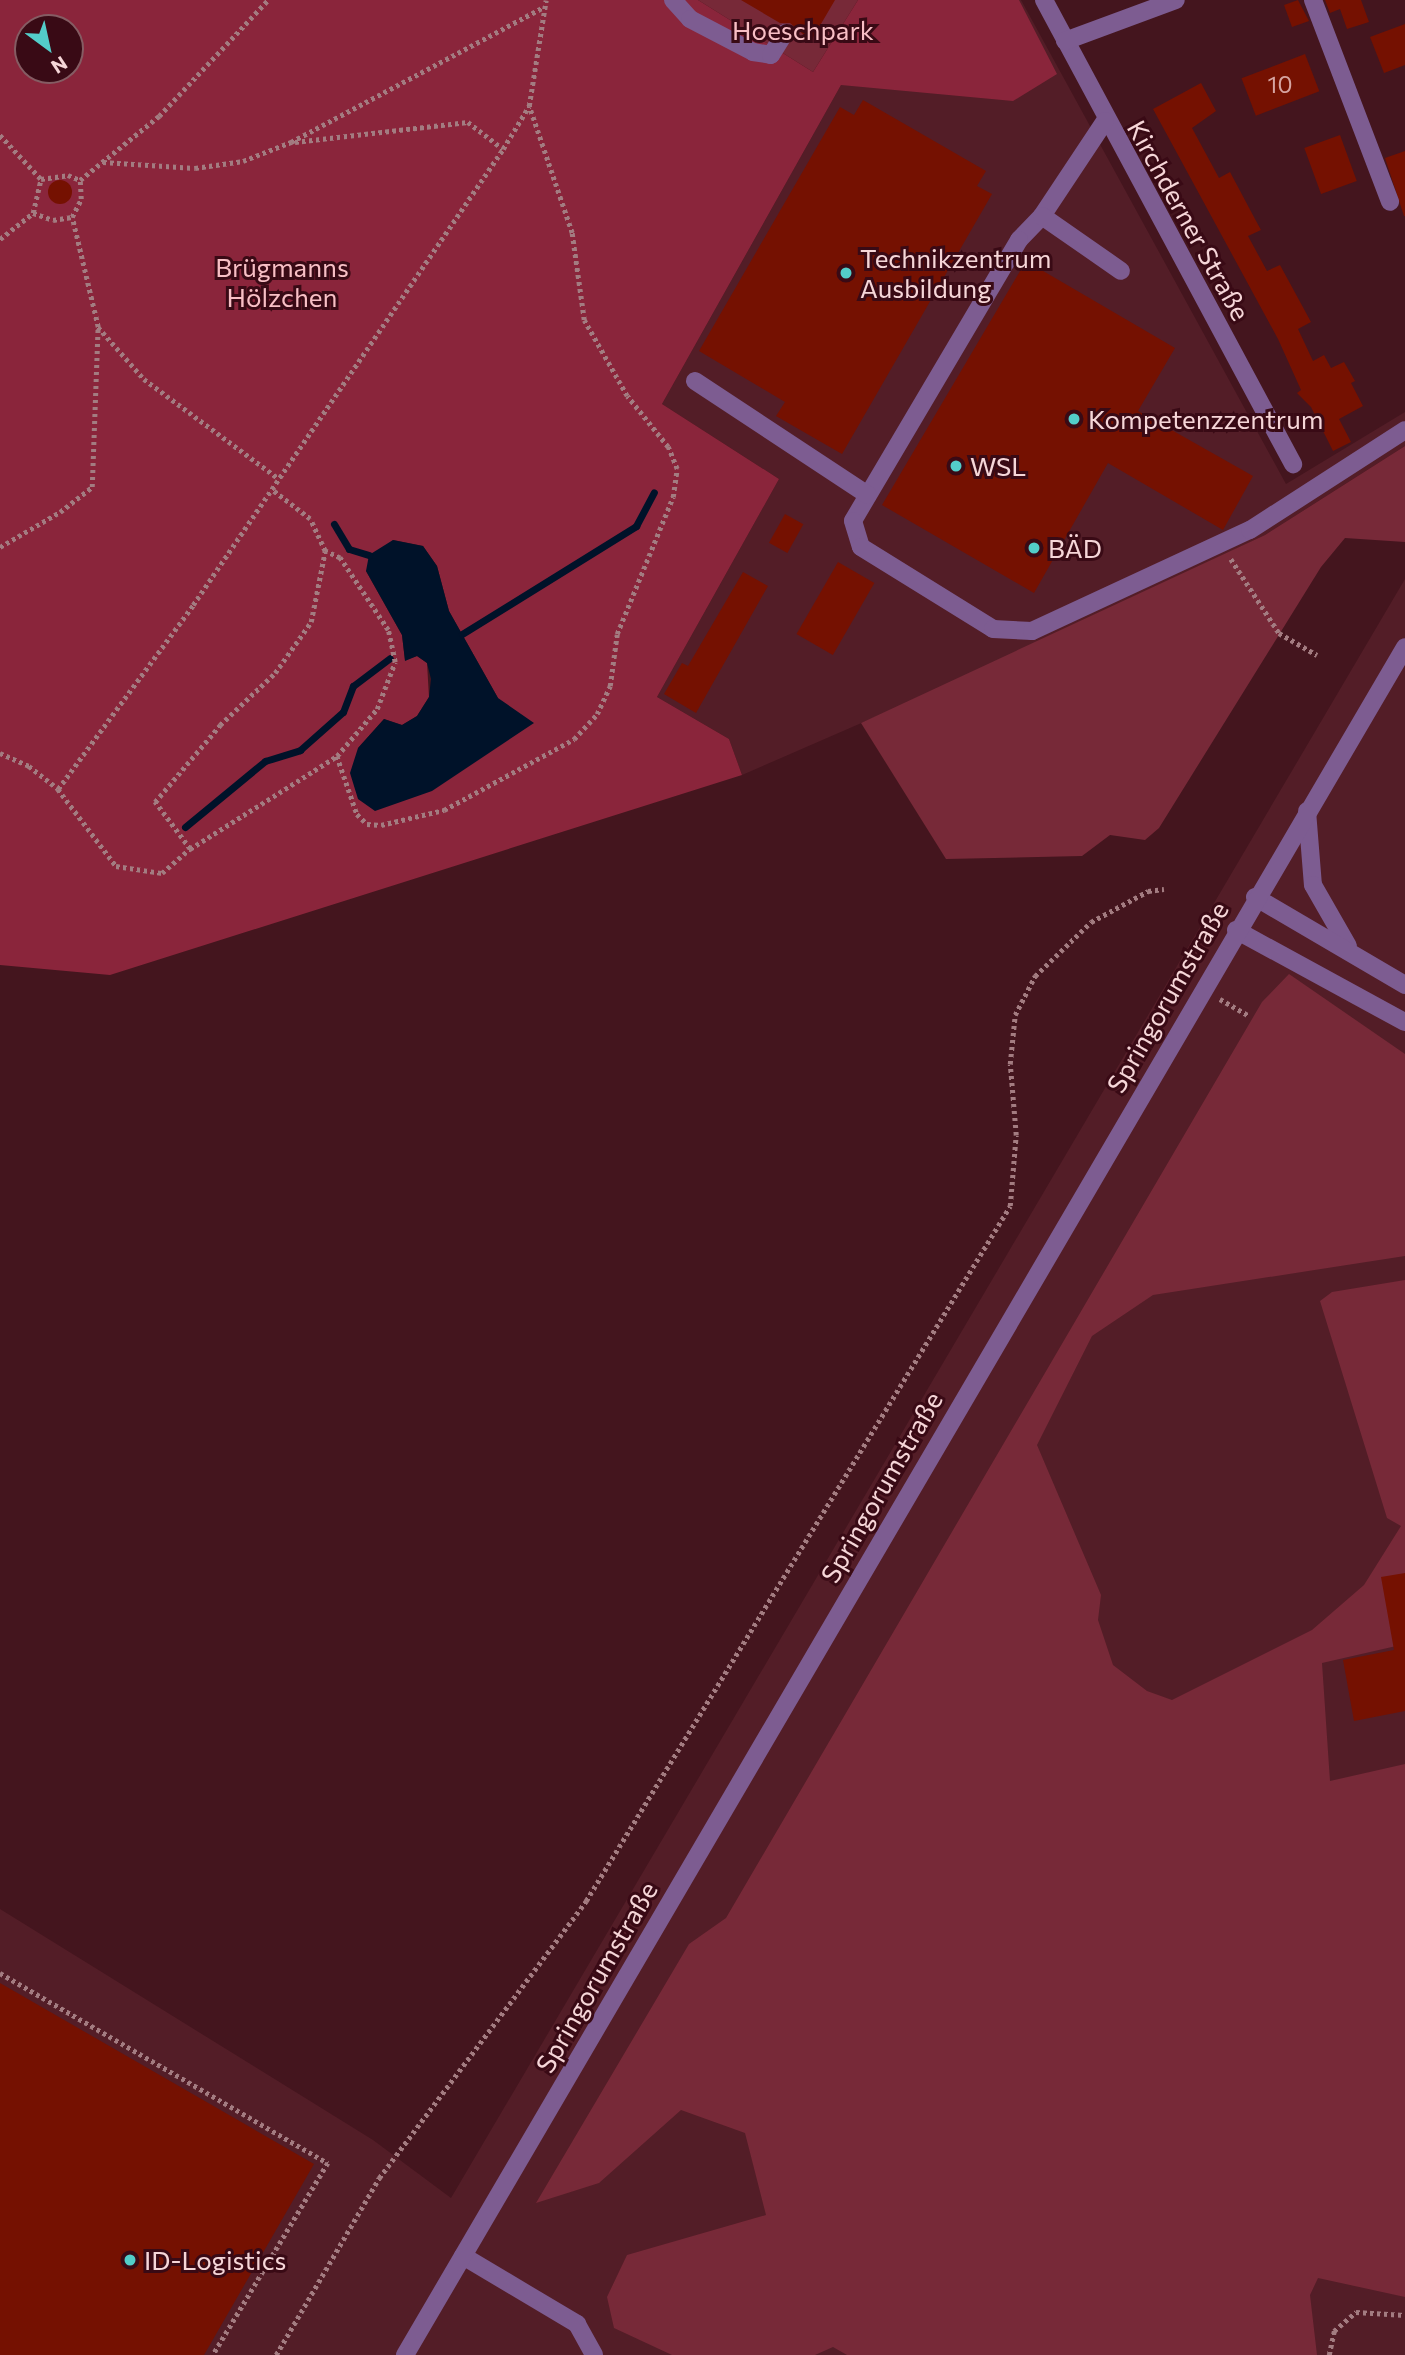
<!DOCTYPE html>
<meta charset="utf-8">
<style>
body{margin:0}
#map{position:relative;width:1405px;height:2355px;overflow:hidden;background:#44151e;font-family:Commissioner,sans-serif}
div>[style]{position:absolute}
.built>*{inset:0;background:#531d27}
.green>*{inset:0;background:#772938}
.forest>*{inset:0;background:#8a253b}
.water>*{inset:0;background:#001229}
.stream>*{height:7px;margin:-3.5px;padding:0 3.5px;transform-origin:3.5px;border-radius:3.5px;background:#001229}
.building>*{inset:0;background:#751101;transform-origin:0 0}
.round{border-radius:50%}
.path>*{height:4.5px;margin-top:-2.25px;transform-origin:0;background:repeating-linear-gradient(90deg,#a37c81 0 3.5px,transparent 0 7px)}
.minor>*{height:18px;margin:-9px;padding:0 9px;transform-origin:9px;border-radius:9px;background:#7d5c91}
.dots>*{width:19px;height:19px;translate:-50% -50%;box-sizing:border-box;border:4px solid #390a15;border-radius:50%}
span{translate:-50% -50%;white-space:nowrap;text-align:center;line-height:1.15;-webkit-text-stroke:6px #390a15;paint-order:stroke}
.number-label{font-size:23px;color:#d6a5a2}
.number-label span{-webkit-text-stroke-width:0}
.park-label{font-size:26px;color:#f8bfc5}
.street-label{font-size:26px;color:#f6d6d8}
.poi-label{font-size:26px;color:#f6d6d8}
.left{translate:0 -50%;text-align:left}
.north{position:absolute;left:14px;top:14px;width:70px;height:70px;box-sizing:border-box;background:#390a15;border:2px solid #855c63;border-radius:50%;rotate:147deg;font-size:19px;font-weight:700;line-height:28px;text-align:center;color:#f6d6d8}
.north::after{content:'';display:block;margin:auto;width:24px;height:32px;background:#53cdc9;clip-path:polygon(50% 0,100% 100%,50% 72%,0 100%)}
</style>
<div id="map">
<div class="built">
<i style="clip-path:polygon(877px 0,1021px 0,1286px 484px,1405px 412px,1405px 446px,1265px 535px,990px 667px,742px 775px,729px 739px,657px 697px,779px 479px,662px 404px,841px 85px)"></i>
<i style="clip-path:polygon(1405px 579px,1405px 2355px,0 2355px,0 1909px,373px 2140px,451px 2198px)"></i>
</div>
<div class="green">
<i style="clip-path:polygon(698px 0,858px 0,813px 72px)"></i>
<i style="clip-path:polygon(1405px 446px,1405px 542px,1345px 538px,1321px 567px,1159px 828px,1145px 840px,1110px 835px,1082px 856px,946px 859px,861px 723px,1265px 535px)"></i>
<i style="clip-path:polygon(1289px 974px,1405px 1054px,1405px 1256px,1153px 1295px,1092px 1336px,1037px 1445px,1101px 1595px,1098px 1620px,1113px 1665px,1147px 1691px,1172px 1700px,1312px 1630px,1364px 1585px,1401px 1526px,1387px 1518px,1320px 1301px,1332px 1292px,1405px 1280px,1405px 1644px,1322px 1663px,1330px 1781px,1405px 1764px,1405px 2297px,1318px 2278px,1310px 2295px,1317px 2355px,847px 2355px,833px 2347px,815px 2355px,672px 2355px,614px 2328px,607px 2297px,627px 2255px,766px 2215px,745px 2133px,681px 2110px,599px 2183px,536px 2203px,689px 1944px,726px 1918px,1262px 1002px)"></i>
</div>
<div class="forest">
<i style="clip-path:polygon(evenodd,0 0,698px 0,813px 72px,858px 0,1019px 0,1057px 74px,1013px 101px,841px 85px,662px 404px,779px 479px,657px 697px,729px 739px,742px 775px,110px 975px,0 965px,0 0,28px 28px,70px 28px,70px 70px,28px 70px,28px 28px,0 0,393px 540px,423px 546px,437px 566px,449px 611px,498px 698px,358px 748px,384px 719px,402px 725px,417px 716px,429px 697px,427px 663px,417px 656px,405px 660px,402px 635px,366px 571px,393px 540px)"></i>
</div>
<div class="water">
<i style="clip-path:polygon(393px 540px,423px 546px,437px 566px,449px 611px,498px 698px,534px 723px,432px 791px,375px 811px,358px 799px,350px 773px,358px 748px,384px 719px,402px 725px,417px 716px,429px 697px,431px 679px,427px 663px,417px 656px,405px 661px,402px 635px,366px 571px,369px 555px)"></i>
</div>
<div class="stream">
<i style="left:334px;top:524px;width:29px;rotate:59deg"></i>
<i style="left:349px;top:549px;width:21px;rotate:17deg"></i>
<i style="left:462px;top:634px;width:205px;rotate:-31.8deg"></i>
<i style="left:636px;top:526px;width:38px;rotate:-62deg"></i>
<i style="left:185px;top:827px;width:104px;rotate:-39.5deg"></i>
<i style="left:265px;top:761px;width:37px;rotate:-17deg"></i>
<i style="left:300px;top:750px;width:57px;rotate:-41.5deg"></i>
<i style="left:343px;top:712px;width:28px;rotate:-69deg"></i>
<i style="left:353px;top:686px;width:46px;rotate:-37.1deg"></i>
</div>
<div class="building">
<i style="clip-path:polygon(741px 0,835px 0,811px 41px,790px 23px,780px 23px)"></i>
<i style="clip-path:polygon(1298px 0,1309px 21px,1292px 27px,1284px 5px)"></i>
<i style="clip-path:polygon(1325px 0,1361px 0,1369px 22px,1347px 29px,1340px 9px,1330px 13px)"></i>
<i style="clip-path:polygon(1405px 24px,1405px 65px,1384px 73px,1370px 37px)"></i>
<i style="left:1305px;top:54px;width:40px;height:68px;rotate:69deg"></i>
<i style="clip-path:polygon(1201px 83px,1216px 111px,1192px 128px,1219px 178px,1230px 172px,1255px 219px,1261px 230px,1248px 236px,1267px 271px,1280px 265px,1311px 322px,1298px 329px,1313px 361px,1324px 355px,1331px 368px,1344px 362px,1355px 381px,1351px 383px,1363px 406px,1339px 419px,1351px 442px,1333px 451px,1311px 407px,1297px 393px,1301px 390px,1278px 339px,1153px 109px)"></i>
<i style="clip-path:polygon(863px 100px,986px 171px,977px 186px,992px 194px,842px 454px,776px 416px,785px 402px,699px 351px,840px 107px,854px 115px)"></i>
<i style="left:1340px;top:135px;width:49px;height:38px;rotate:70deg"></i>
<i style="clip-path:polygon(1405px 151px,1405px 216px,1404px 216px,1385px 158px)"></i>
<i class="round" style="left:48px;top:180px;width:24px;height:24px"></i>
<i style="clip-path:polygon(1026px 261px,1175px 348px,1138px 411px,1253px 476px,1223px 530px,1108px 463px,1034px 593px,882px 505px)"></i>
<i style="left:785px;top:514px;width:21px;height:33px;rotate:29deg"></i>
<i style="left:838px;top:562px;width:42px;height:83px;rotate:30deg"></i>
<i style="clip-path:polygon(743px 572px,768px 586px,696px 713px,664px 694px,682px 663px,688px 666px)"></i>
<i style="clip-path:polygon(1405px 1573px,1405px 1711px,1354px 1721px,1343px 1660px,1394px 1650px,1381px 1577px)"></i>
<i style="clip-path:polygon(0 1983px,314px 2164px,204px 2355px,0 2355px)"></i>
</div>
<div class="path">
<i style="left:0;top:135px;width:60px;rotate:47deg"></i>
<i style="left:41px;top:179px;width:27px;rotate:-8deg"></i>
<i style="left:68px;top:175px;width:13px;rotate:23deg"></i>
<i style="left:295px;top:142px;width:174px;rotate:-6.6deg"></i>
<i style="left:468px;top:122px;width:44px;rotate:37.6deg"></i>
<i style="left:103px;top:162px;width:92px;rotate:3.7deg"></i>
<i style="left:195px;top:168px;width:49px;rotate:-8.3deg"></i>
<i style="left:243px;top:161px;width:52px;rotate:-21.6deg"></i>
<i style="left:291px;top:142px;width:287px;rotate:-28.1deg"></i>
<i style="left:33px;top:213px;width:35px;rotate:-77deg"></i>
<i style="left:0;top:239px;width:42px;rotate:-38.2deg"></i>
<i style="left:33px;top:213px;width:21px;rotate:19deg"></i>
<i style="left:53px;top:220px;width:19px;rotate:-9deg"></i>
<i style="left:72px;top:217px;width:20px;rotate:-63deg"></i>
<i style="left:81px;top:199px;width:19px;rotate:-93deg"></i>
<i style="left:80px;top:180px;width:102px;rotate:-39deg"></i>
<i style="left:159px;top:116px;width:159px;rotate:-46.8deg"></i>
<i style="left:98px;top:327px;width:69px;rotate:48.5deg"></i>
<i style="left:144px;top:379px;width:167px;rotate:36.5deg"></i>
<i style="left:0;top:547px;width:69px;rotate:-30.3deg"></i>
<i style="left:60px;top:512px;width:41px;rotate:-38deg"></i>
<i style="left:92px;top:487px;width:160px;rotate:-87.9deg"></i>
<i style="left:98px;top:327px;width:113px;rotate:-103.3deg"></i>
<i style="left:1231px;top:559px;width:88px;rotate:57deg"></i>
<i style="left:1279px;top:633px;width:44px;rotate:30.1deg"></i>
<i style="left:0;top:753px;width:32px;rotate:24deg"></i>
<i style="left:29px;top:766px;width:37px;rotate:38deg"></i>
<i style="left:58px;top:789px;width:96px;rotate:53deg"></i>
<i style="left:116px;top:866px;width:47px;rotate:8.7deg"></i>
<i style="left:162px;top:873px;width:37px;rotate:-41deg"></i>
<i style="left:190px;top:849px;width:174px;rotate:-32.3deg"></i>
<i style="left:337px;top:756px;width:62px;rotate:-49.6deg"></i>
<i style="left:377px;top:709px;width:50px;rotate:-69deg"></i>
<i style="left:395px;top:662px;width:33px;rotate:-102deg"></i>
<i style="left:388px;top:630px;width:87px;rotate:-123.7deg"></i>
<i style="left:340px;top:558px;width:17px;rotate:-155deg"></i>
<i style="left:337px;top:756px;width:61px;rotate:71deg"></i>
<i style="left:357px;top:814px;width:14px;rotate:45deg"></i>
<i style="left:367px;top:824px;width:14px;rotate:4deg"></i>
<i style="left:381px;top:825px;width:65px;rotate:-13.4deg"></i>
<i style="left:444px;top:810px;width:148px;rotate:-28.6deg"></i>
<i style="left:574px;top:739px;width:34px;rotate:-47deg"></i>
<i style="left:597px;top:714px;width:31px;rotate:-65deg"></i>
<i style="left:610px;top:686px;width:52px;rotate:-82.3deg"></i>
<i style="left:617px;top:634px;width:148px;rotate:-67.8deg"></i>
<i style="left:673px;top:497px;width:28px;rotate:-82deg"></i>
<i style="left:677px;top:469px;width:24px;rotate:-112deg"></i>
<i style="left:668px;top:447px;width:65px;rotate:-128.8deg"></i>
<i style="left:627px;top:396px;width:87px;rotate:-119.5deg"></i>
<i style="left:584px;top:320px;width:88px;rotate:-97.9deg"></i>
<i style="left:572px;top:233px;width:134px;rotate:-108.7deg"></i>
<i style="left:58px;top:789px;width:228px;rotate:-53.7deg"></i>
<i style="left:193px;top:605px;width:551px;rotate:-55.79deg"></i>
<i style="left:503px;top:149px;width:50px;rotate:-58.8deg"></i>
<i style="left:529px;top:106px;width:107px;rotate:-80.9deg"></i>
<i style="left:190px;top:849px;width:59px;rotate:-126.7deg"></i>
<i style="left:155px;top:802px;width:101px;rotate:-49.8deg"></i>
<i style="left:220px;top:725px;width:76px;rotate:-43.4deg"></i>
<i style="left:275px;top:673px;width:62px;rotate:-54.8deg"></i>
<i style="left:311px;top:622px;width:72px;rotate:-78.8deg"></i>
<i style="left:325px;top:551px;width:35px;rotate:-115deg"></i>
<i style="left:310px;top:519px;width:49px;rotate:-142.4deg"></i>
<i style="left:1220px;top:999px;width:34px;rotate:30deg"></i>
<i style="left:0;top:1973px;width:379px;rotate:30.1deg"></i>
<i style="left:328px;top:2163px;width:224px;rotate:120.9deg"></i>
<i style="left:276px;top:2355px;width:205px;rotate:-59.8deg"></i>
<i style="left:379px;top:2178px;width:346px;rotate:-53.2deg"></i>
<i style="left:586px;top:1901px;width:814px;rotate:-58.61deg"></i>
<i style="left:1010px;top:1206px;width:71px;rotate:-85.2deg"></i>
<i style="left:1016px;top:1135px;width:71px;rotate:-94.8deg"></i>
<i style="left:1010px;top:1064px;width:49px;rotate:-84.2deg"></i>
<i style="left:1015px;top:1015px;width:44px;rotate:-62.9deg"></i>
<i style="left:1035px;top:976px;width:78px;rotate:-44deg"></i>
<i style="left:1091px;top:922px;width:65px;rotate:-28.5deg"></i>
<i style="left:1148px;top:891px;width:16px;rotate:-7deg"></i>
<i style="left:1329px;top:2355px;width:25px;rotate:-78deg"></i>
<i style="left:1334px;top:2331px;width:29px;rotate:-41deg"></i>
<i style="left:1356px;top:2312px;width:49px;rotate:3.5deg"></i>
</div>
<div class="minor">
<i style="left:673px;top:0;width:25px;rotate:48deg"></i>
<i style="left:690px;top:19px;width:71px;rotate:27.6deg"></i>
<i style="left:753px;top:52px;width:18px;rotate:9deg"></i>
<i style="left:771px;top:55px;width:26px;rotate:-58deg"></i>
<i style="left:1044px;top:0;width:527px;rotate:61.78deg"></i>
<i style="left:1313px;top:0;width:216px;rotate:69.1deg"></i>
<i style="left:1065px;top:41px;width:118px;rotate:-20.3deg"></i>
<i style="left:1105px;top:121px;width:114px;rotate:123.6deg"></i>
<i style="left:1042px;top:216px;width:33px;rotate:134deg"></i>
<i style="left:1019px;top:240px;width:326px;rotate:120.6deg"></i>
<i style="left:853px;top:521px;width:27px;rotate:73deg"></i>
<i style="left:861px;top:547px;width:155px;rotate:31.8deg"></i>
<i style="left:993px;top:629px;width:39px;rotate:3deg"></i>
<i style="left:1032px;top:631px;width:240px;rotate:-24.9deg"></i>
<i style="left:1250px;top:530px;width:184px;rotate:-32.8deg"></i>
<i style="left:1042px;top:216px;width:96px;rotate:34.8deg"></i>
<i style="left:695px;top:381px;width:207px;rotate:33.4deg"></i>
<i style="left:1307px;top:811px;width:74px;rotate:85.4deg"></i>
<i style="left:1313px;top:885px;width:70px;rotate:60.2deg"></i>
<i style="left:1255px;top:897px;width:174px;rotate:30.4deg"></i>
<i style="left:1236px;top:930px;width:192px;rotate:28.6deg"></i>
<i style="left:463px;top:2256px;width:133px;rotate:30.8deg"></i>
<i style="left:577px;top:2324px;width:35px;rotate:61deg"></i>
<i style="left:405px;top:2355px;width:1979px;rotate:-59.65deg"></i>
</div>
<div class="dots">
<i style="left:846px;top:273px;background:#53cdc9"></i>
<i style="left:1074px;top:419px;background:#53cdc9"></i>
<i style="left:956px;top:466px;background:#53cdc9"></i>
<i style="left:1034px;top:548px;background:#53cdc9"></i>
<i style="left:130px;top:2260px;background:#53cdc9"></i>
</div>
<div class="number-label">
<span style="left:1280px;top:84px">10</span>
</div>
<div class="park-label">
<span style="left:803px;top:30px">Hoeschpark</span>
<span style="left:282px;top:282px">Brügmanns<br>Hölzchen</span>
</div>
<div class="street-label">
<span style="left:1189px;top:220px;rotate:61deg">Kirchderner Straße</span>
<span style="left:1167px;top:997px;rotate:-60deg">Springorumstraße</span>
<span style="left:881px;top:1487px;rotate:-60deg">Springorumstraße</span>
<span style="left:596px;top:1977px;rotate:-60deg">Springorumstraße</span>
</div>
<div class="poi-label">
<span class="left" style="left:860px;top:273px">Technikzentrum<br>Ausbildung</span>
<span class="left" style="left:1088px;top:419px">Kompetenzzentrum</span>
<span class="left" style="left:970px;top:466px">WSL</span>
<span class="left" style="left:1048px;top:548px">BÄD</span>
<span class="left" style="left:144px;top:2260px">ID-Logistics</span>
</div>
<div class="north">N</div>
</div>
